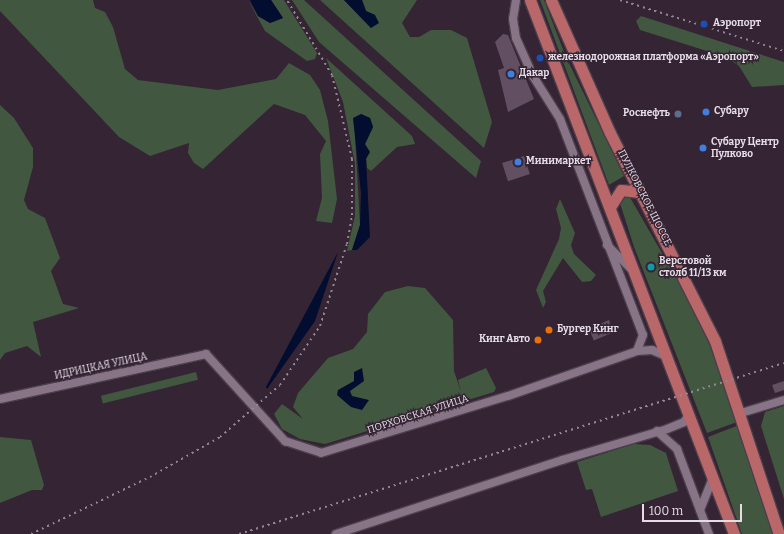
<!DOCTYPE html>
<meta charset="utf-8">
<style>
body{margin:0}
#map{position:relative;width:784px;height:534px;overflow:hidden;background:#342434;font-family:Bitter,serif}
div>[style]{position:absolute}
.green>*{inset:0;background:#41573f;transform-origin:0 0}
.water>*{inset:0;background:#020d2f}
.building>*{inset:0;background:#625062;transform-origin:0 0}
.roads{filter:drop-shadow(1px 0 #4c3f4c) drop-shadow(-1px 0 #4c3f4c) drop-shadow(0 1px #4c3f4c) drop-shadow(0 -1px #4c3f4c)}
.minor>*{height:8px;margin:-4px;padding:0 4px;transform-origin:4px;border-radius:4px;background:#877487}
.major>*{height:11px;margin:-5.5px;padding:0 5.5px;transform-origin:5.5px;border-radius:5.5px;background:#b96768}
.rail>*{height:2px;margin-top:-1px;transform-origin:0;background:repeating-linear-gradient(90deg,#938693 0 2px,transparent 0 6px)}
.dots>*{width:11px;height:11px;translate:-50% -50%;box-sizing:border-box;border:2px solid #342434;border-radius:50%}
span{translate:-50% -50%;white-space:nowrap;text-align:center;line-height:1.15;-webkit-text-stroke:3px #342434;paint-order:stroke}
.poi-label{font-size:10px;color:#e6dce6;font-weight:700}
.left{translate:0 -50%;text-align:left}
.right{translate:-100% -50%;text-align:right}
.street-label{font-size:10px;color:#e6dce6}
.scale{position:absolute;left:642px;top:504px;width:100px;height:18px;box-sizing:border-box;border:2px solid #e6dce6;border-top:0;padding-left:5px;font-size:12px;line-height:14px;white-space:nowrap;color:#e6dce6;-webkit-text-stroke:3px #342434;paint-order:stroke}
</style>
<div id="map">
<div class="green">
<i style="clip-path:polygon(0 0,93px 0,95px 8px,105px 12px,113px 27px,125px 69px,138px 80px,218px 90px,276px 79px,289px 63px,310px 75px,320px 90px,328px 121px,337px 199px,332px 223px,316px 221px,322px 198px,320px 154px,326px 141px,305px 115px,274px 104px,203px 169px,194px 163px,188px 153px,189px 143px,150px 156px,119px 137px,0 11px)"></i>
<i style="clip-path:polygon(248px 0,258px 16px,270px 23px,283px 18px,271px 0,284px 0,317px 53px,315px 59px,307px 61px,265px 31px)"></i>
<i style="clip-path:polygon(292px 0,304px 0,481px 161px,476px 178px,319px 42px)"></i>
<i style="clip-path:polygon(320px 0,344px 0,371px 28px,375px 15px,366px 11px,362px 0,417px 0,402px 23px,410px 37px,419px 37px,431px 30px,451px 30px,467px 38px,492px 122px,484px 148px)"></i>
<i style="clip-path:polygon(540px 0,544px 0,566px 57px,624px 176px,609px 185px)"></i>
<i style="clip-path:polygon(641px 16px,784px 62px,784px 85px,752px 87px,739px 66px,726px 57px,640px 30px,636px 21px)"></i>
<i style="clip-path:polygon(326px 58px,412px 136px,415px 144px,397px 147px,371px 171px,367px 168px,365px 144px,373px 127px,370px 118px,361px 114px,355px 136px,360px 225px,352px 250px,347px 251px,355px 216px,355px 164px,343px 102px)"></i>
<i style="clip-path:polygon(0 105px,14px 118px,33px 148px,33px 167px,24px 200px,28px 209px,45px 218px,60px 258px,51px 271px,63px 304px,79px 308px,33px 322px,41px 357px,27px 346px,5px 353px,0 360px)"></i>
<i style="clip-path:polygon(628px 194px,685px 293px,710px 346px,737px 422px,707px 433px,634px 247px,619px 200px)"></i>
<i style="clip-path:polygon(560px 199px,575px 233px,571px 245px,574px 254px,596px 275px,591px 281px,582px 282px,563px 258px,543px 291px,546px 302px,543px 308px,536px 290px,559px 239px,561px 228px,556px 209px)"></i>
<i style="clip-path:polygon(408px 286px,425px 288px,453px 320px,454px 371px,461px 392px,458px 380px,486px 368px,496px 388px,494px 392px,325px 444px,300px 439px,282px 429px,274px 414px,282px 404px,303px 419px,293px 407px,298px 393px,328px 358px,353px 349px,367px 332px,368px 314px,385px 292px)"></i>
<i style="left:196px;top:372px;width:8px;height:98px;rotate:76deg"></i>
<i style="clip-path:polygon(784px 406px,784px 499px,761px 426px,765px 412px)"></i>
<i style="clip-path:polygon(739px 425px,759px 486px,773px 534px,742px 534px,708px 437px)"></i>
<i style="clip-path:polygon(0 437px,31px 440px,44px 485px,42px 490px,32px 490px,0 503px)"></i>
<i style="clip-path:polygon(634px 444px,650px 445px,666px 453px,678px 491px,601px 517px,592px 489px,586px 490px,577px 462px)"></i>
</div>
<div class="water">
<i style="clip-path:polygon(250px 0,271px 0,283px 18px,270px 23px,258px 16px)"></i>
<i style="clip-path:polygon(344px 0,362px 0,366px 11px,375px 15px,379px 23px,371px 28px)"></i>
<i style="clip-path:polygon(361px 114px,370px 118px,373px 127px,365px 144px,370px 152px,366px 159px,370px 237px,357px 250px,352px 250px,360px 225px,361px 193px,353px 118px)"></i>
<i style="clip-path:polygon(338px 252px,315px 321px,267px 389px,266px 387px)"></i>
<i style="clip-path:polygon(362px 368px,364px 381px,350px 391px,352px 396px,369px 400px,362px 410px,351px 407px,337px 395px,338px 390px,354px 381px,354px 372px)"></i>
</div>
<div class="building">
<i style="clip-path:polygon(503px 34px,508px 35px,534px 99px,508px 112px,498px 70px,504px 68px,495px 42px)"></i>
<i style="left:524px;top:156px;width:19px;height:23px;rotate:72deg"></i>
<i style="left:609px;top:320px;width:13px;height:22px;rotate:67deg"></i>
<i style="clip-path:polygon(784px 381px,784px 390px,775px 393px,772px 385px)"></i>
</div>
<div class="roads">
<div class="minor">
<i style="left:516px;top:0;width:19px;rotate:99deg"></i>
<i style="left:513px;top:19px;width:19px;rotate:81deg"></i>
<i style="left:516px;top:38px;width:42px;rotate:65.9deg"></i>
<i style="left:533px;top:76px;width:51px;rotate:57.9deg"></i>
<i style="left:560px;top:119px;width:231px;rotate:69deg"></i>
<i style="left:643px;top:335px;width:17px;rotate:111deg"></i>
<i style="left:607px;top:245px;width:34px;rotate:45deg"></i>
<i style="left:0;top:399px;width:211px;rotate:-12.3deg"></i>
<i style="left:206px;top:354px;width:118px;rotate:47.8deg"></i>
<i style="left:285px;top:441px;width:38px;rotate:18deg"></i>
<i style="left:321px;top:453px;width:195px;rotate:-17deg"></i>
<i style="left:508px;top:396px;width:137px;rotate:-19.2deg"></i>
<i style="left:637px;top:351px;width:15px;rotate:-4deg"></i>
<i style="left:652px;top:350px;width:17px;rotate:24deg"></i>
<i style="left:741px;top:413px;width:45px;rotate:-16.8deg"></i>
<i style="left:657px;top:431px;width:27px;rotate:42deg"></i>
<i style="left:677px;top:449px;width:91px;rotate:69.4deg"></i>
<i style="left:700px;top:510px;width:35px;rotate:-68deg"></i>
<i style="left:336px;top:534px;width:238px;rotate:-18.1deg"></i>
<i style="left:562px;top:460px;width:109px;rotate:-16.4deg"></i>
<i style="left:667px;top:429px;width:18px;rotate:-22deg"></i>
<i style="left:684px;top:422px;width:9px;rotate:-54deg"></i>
</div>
<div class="major">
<i style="left:530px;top:0;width:572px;rotate:69.09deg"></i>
<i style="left:551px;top:0;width:145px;rotate:66.1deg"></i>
<i style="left:610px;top:133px;width:233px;rotate:63.2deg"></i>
<i style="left:715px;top:341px;width:203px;rotate:71.7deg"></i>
<i style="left:610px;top:207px;width:20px;rotate:-57deg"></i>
<i style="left:621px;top:190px;width:19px;rotate:6deg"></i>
</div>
</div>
<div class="rail">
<i style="left:620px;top:0;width:172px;rotate:17.3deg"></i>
<i style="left:31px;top:534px;width:132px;rotate:-25.6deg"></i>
<i style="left:150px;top:477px;width:81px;rotate:-29.7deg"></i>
<i style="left:220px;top:437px;width:79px;rotate:-40.9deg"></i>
<i style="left:280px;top:385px;width:71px;rotate:-55.9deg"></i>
<i style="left:320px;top:326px;width:86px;rotate:-71.8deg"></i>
<i style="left:347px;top:244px;width:29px;rotate:-80deg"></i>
<i style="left:352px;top:215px;width:56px;rotate:-90deg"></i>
<i style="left:352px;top:159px;width:86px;rotate:-103.4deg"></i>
<i style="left:332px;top:75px;width:87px;rotate:-121deg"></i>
<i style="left:239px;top:534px;width:571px;rotate:-17.42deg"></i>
</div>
<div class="dots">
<i style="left:704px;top:24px;background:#1a4fb4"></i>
<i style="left:540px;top:58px;background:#1a4fb4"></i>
<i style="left:511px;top:74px;background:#3f7fe0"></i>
<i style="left:706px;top:112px;background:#3f7fe0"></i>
<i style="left:678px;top:114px;background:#5c6f8a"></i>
<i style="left:703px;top:148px;background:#3f7fe0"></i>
<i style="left:518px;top:162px;background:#3f7fe0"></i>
<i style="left:651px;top:267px;background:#0f9aa8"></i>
<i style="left:549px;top:330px;background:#e8710a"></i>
<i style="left:538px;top:340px;background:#e8710a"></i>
</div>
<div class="poi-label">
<span class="left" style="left:713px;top:24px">Аэропорт</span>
<span class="left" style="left:548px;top:58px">железнодорожная платформа «Аэропорт»</span>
<span class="left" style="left:519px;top:74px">Дакар</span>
<span class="left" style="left:714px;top:112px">Субару</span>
<span class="right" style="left:670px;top:114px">Роснефть</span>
<span class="left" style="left:711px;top:148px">Субару Центр<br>Пулково</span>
<span class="left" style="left:526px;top:162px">Минимаркет</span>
<span class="left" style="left:659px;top:267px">Верстовой<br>столб 11/13 км</span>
<span class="left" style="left:557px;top:330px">Бургер Кинг</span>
<span class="right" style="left:530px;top:340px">Кинг Авто</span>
</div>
<div class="street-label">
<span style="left:644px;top:198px;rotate:63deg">ПУЛКОВСКОЕ ШОССЕ</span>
<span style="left:101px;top:367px;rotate:-12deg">ИДРИЦКАЯ УЛИЦА</span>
<span style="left:418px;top:415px;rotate:-18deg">ПОРХОВСКАЯ УЛИЦА</span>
</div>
<div class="scale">100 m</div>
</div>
